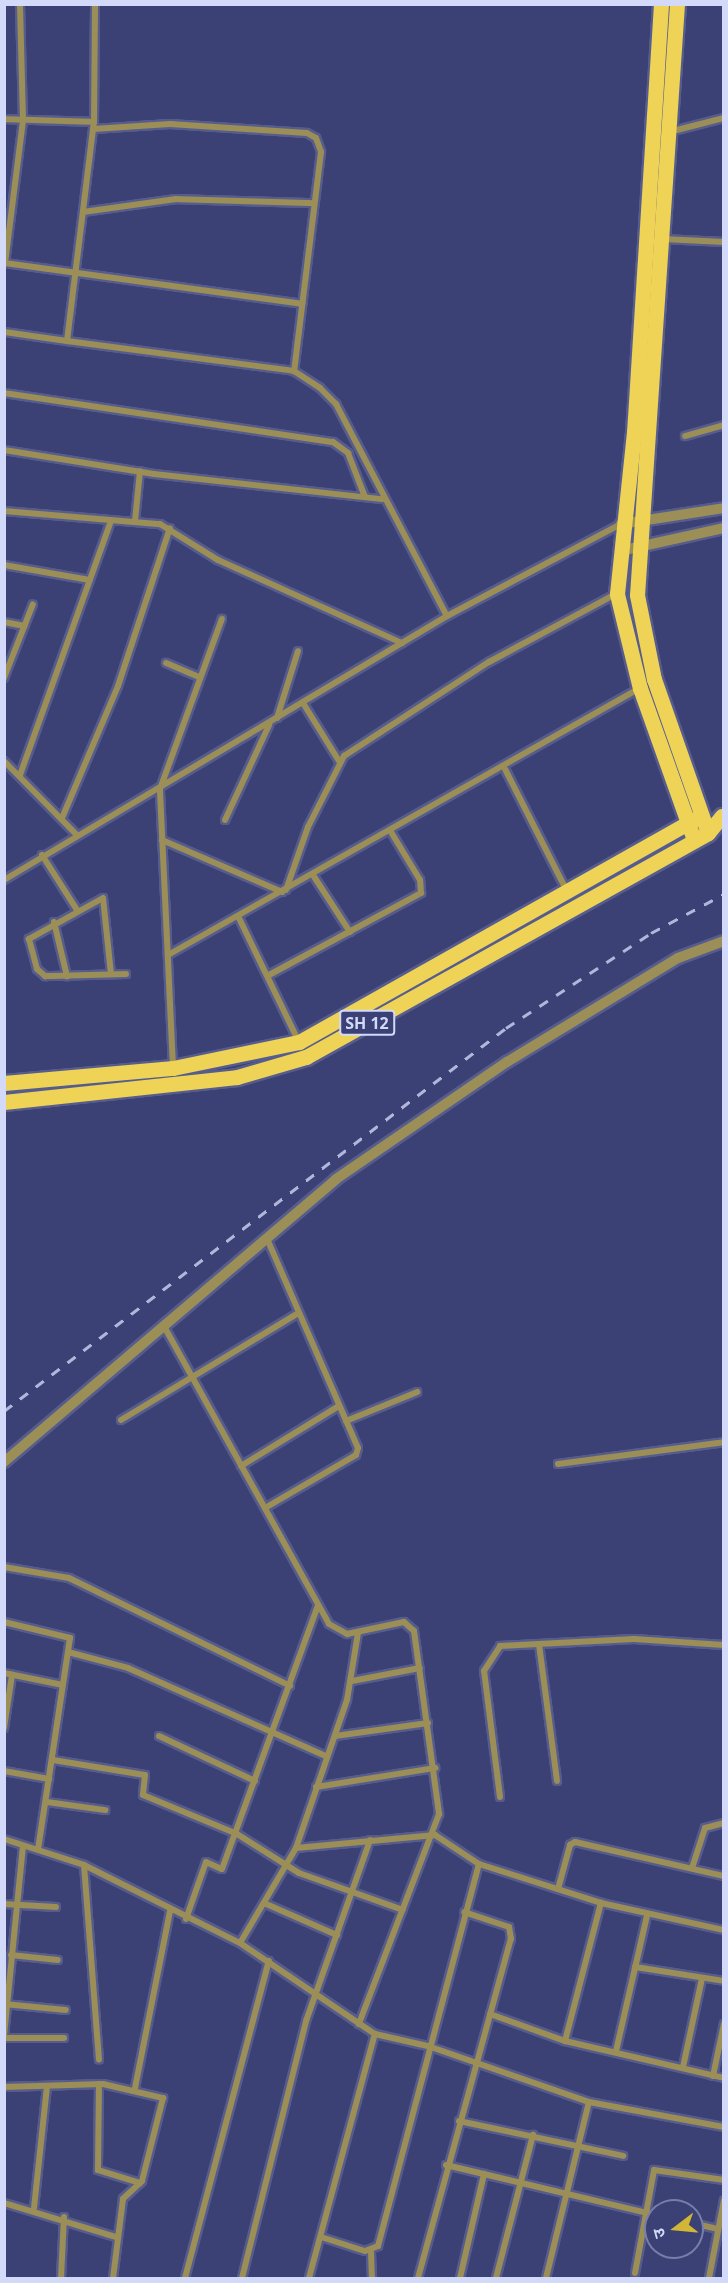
<!DOCTYPE html>
<meta charset="utf-8">
<style>
body{margin:0}
#map{position:relative;width:728px;height:2283px;overflow:hidden;background:#3b4175;font-family:"Noto Sans","Noto Sans Devanagari",sans-serif}
div>[style]{position:absolute}
.roads{filter:drop-shadow(2px 0 #565d8d) drop-shadow(-2px 0 #565d8d) drop-shadow(0 2px #565d8d) drop-shadow(0 -2px #565d8d)}
.minor>*{height:6px;margin:-3px;padding:0 3px;transform-origin:3px;border-radius:3px;background:#9b8e57}
.tertiary>*{height:10px;margin:-5px;padding:0 5px;transform-origin:5px;border-radius:5px;background:#9b8e57}
.primary>*{height:15px;margin:-7.5px;padding:0 7.5px;transform-origin:7.5px;border-radius:7.5px;background:#efd357}
.rail>*{height:3px;margin-top:-1.5px;transform-origin:0;background:repeating-linear-gradient(90deg,#b1b7db 0 10px,transparent 0 20px)}
span{translate:-50% -50%;white-space:nowrap;text-align:center;line-height:1.15;-webkit-text-stroke:4.5px #3b4175;paint-order:stroke}
.shield-label span{padding:2px 4px;background:#3b4175;border:2px solid;border-radius:4px;-webkit-text-stroke-width:0}
.shield-label{font-size:16px;color:#d3daf9;font-weight:700}
.frame{position:absolute;inset:0;border:6px solid #d3daf9;pointer-events:none}
.north{position:absolute;left:644px;top:2199px;width:60px;height:60px;box-sizing:border-box;background:#3b4175;border:2px solid #787eaa;border-radius:50%;rotate:254deg;font-size:16px;font-weight:700;line-height:24px;text-align:center;color:#d3daf9}
.north::after{content:'';display:block;margin:auto;width:21px;height:27px;background:#d2b635;clip-path:polygon(50% 0,100% 100%,50% 72%,0 100%)}
</style>
<div id="map">
<div class="roads">
<div class="minor">
<i style="left:4px;top:119px;width:90px;rotate:1.9deg"></i>
<i style="left:94px;top:122px;width:118px;rotate:-89.5deg"></i>
<i style="left:93px;top:129px;width:77px;rotate:-3.7deg"></i>
<i style="left:170px;top:124px;width:137px;rotate:3.8deg"></i>
<i style="left:307px;top:133px;width:10px;rotate:29deg"></i>
<i style="left:316px;top:138px;width:15px;rotate:70deg"></i>
<i style="left:321px;top:152px;width:221px;rotate:97deg"></i>
<i style="left:669px;top:132px;width:57px;rotate:-14.3deg"></i>
<i style="left:83px;top:212px;width:94px;rotate:-8deg"></i>
<i style="left:176px;top:199px;width:137px;rotate:1.7deg"></i>
<i style="left:663px;top:239px;width:61px;rotate:2.8deg"></i>
<i style="left:4px;top:263px;width:301px;rotate:7.8deg"></i>
<i style="left:5px;top:263px;width:144px;rotate:-82.8deg"></i>
<i style="left:23px;top:120px;width:116px;rotate:-91.5deg"></i>
<i style="left:4px;top:332px;width:64px;rotate:8.1deg"></i>
<i style="left:67px;top:341px;width:221px;rotate:-83deg"></i>
<i style="left:67px;top:341px;width:229px;rotate:7.5deg"></i>
<i style="left:294px;top:371px;width:31px;rotate:33deg"></i>
<i style="left:320px;top:388px;width:23px;rotate:45deg"></i>
<i style="left:336px;top:404px;width:239px;rotate:62.4deg"></i>
<i style="left:4px;top:393px;width:333px;rotate:8.5deg"></i>
<i style="left:333px;top:442px;width:19px;rotate:36deg"></i>
<i style="left:348px;top:453px;width:47px;rotate:68.9deg"></i>
<i style="left:685px;top:436px;width:41px;rotate:-15.8deg"></i>
<i style="left:4px;top:450px;width:152px;rotate:9.1deg"></i>
<i style="left:154px;top:474px;width:229px;rotate:6.3deg"></i>
<i style="left:4px;top:511px;width:157px;rotate:4.8deg"></i>
<i style="left:160px;top:524px;width:68px;rotate:31.8deg"></i>
<i style="left:218px;top:560px;width:202px;rotate:24.3deg"></i>
<i style="left:135px;top:521px;width:50px;rotate:-84.3deg"></i>
<i style="left:4px;top:565px;width:87px;rotate:9.9deg"></i>
<i style="left:4px;top:622px;width:21px;rotate:11deg"></i>
<i style="left:166px;top:663px;width:36px;rotate:23deg"></i>
<i style="left:4px;top:678px;width:79px;rotate:-68.6deg"></i>
<i style="left:303px;top:703px;width:68px;rotate:58.2deg"></i>
<i style="left:277px;top:718px;width:70px;rotate:-72.6deg"></i>
<i style="left:4px;top:761px;width:104px;rotate:45.4deg"></i>
<i style="left:505px;top:769px;width:135px;rotate:63.1deg"></i>
<i style="left:20px;top:775px;width:270px;rotate:-70.3deg"></i>
<i style="left:62px;top:818px;width:143px;rotate:-67deg"></i>
<i style="left:118px;top:686px;width:166px;rotate:-71.8deg"></i>
<i style="left:225px;top:820px;width:105px;rotate:-65.1deg"></i>
<i style="left:162px;top:840px;width:131px;rotate:23.4deg"></i>
<i style="left:42px;top:855px;width:65px;rotate:57.5deg"></i>
<i style="left:313px;top:875px;width:68px;rotate:57deg"></i>
<i style="left:4px;top:880px;width:516px;rotate:-30.79deg"></i>
<i style="left:447px;top:616px;width:197px;rotate:-27.9deg"></i>
<i style="left:286px;top:890px;width:67px;rotate:-70.8deg"></i>
<i style="left:308px;top:827px;width:80px;rotate:-63.1deg"></i>
<i style="left:344px;top:756px;width:173px;rotate:-33deg"></i>
<i style="left:489px;top:662px;width:144px;rotate:-28.2deg"></i>
<i style="left:238px;top:916px;width:140px;rotate:64.2deg"></i>
<i style="left:54px;top:922px;width:56px;rotate:76.5deg"></i>
<i style="left:168px;top:955px;width:542px;rotate:-29.5deg"></i>
<i style="left:111px;top:974px;width:76px;rotate:-96deg"></i>
<i style="left:103px;top:898px;width:85px;rotate:151deg"></i>
<i style="left:29px;top:939px;width:31px;rotate:75deg"></i>
<i style="left:37px;top:969px;width:11px;rotate:41deg"></i>
<i style="left:45px;top:976px;width:7px"></i>
<i style="left:52px;top:976px;width:74px;rotate:-1.5deg"></i>
<i style="left:269px;top:975px;width:173px;rotate:-28.3deg"></i>
<i style="left:421px;top:893px;width:13px;rotate:-94deg"></i>
<i style="left:420px;top:880px;width:56px;rotate:-121.1deg"></i>
<i style="left:173px;top:1067px;width:278px;rotate:-92.7deg"></i>
<i style="left:160px;top:789px;width:181px;rotate:-70deg"></i>
<i style="left:165px;top:1328px;width:338px;rotate:61deg"></i>
<i style="left:329px;top:1624px;width:21px;rotate:29deg"></i>
<i style="left:347px;top:1634px;width:58px;rotate:-11.9deg"></i>
<i style="left:404px;top:1622px;width:13px;rotate:42deg"></i>
<i style="left:414px;top:1631px;width:185px;rotate:82.2deg"></i>
<i style="left:439px;top:1814px;width:225px;rotate:110.9deg"></i>
<i style="left:121px;top:1420px;width:205px;rotate:-31.1deg"></i>
<i style="left:346px;top:1421px;width:77px;rotate:-22.2deg"></i>
<i style="left:558px;top:1464px;width:167px;rotate:-7.5deg"></i>
<i style="left:241px;top:1466px;width:115px;rotate:-31.5deg"></i>
<i style="left:265px;top:1508px;width:105px;rotate:-30.2deg"></i>
<i style="left:356px;top:1455px;width:7px;rotate:-74deg"></i>
<i style="left:358px;top:1448px;width:228px;rotate:-113.5deg"></i>
<i style="left:4px;top:1567px;width:66px;rotate:9.6deg"></i>
<i style="left:69px;top:1578px;width:246px;rotate:26deg"></i>
<i style="left:4px;top:1622px;width:68px;rotate:13.6deg"></i>
<i style="left:70px;top:1638px;width:214px;rotate:98.6deg"></i>
<i style="left:539px;top:1644px;width:138px;rotate:82.5deg"></i>
<i style="left:68px;top:1652px;width:62px;rotate:14.9deg"></i>
<i style="left:128px;top:1668px;width:217px;rotate:24deg"></i>
<i style="left:4px;top:1673px;width:60px;rotate:11.5deg"></i>
<i style="left:352px;top:1681px;width:69px;rotate:-10.8deg"></i>
<i style="left:4px;top:1728px;width:54px;rotate:-81.4deg"></i>
<i style="left:159px;top:1736px;width:106px;rotate:25.1deg"></i>
<i style="left:335px;top:1736px;width:94px;rotate:-8deg"></i>
<i style="left:53px;top:1760px;width:93px;rotate:9.3deg"></i>
<i style="left:145px;top:1775px;width:20px;rotate:96deg"></i>
<i style="left:143px;top:1795px;width:102px;rotate:22.5deg"></i>
<i style="left:237px;top:1834px;width:73px;rotate:32.2deg"></i>
<i style="left:299px;top:1873px;width:110px;rotate:19.6deg"></i>
<i style="left:4px;top:1771px;width:46px;rotate:10.1deg"></i>
<i style="left:316px;top:1787px;width:121px;rotate:-9.1deg"></i>
<i style="left:500px;top:1797px;width:127px;rotate:-97.2deg"></i>
<i style="left:484px;top:1671px;width:30px;rotate:-57deg"></i>
<i style="left:500px;top:1646px;width:134px;rotate:-3deg"></i>
<i style="left:634px;top:1639px;width:90px;rotate:3.8deg"></i>
<i style="left:47px;top:1802px;width:59px;rotate:7.9deg"></i>
<i style="left:4px;top:1839px;width:84px;rotate:18deg"></i>
<i style="left:84px;top:1865px;width:174px;rotate:26.6deg"></i>
<i style="left:240px;top:1943px;width:163px;rotate:34deg"></i>
<i style="left:375px;top:2034px;width:54px;rotate:12.8deg"></i>
<i style="left:428px;top:2046px;width:170px;rotate:19.2deg"></i>
<i style="left:589px;top:2102px;width:137px;rotate:10.5deg"></i>
<i style="left:296px;top:1848px;width:140px;rotate:-5.3deg"></i>
<i style="left:435px;top:1835px;width:53px;rotate:33.4deg"></i>
<i style="left:479px;top:1864px;width:128px;rotate:17.7deg"></i>
<i style="left:601px;top:1903px;width:126px;rotate:12.4deg"></i>
<i style="left:84px;top:1865px;width:195px;rotate:85.6deg"></i>
<i style="left:692px;top:1868px;width:42px;rotate:-72deg"></i>
<i style="left:705px;top:1828px;width:20px;rotate:-15deg"></i>
<i style="left:558px;top:1889px;width:46px;rotate:-74.7deg"></i>
<i style="left:570px;top:1845px;width:6px;rotate:-31deg"></i>
<i style="left:575px;top:1842px;width:153px;rotate:12.9deg"></i>
<i style="left:264px;top:1903px;width:80px;rotate:23.7deg"></i>
<i style="left:4px;top:1904px;width:52px;rotate:3.3deg"></i>
<i style="left:186px;top:1919px;width:60px;rotate:-70.7deg"></i>
<i style="left:206px;top:1862px;width:17px;rotate:24deg"></i>
<i style="left:222px;top:1869px;width:281px;rotate:-70deg"></i>
<i style="left:240px;top:1943px;width:110px;rotate:-59.5deg"></i>
<i style="left:296px;top:1848px;width:157px;rotate:-71deg"></i>
<i style="left:347px;top:1700px;width:68px;rotate:-80.7deg"></i>
<i style="left:11px;top:1955px;width:47px;rotate:6.1deg"></i>
<i style="left:635px;top:1967px;width:90px;rotate:8.9deg"></i>
<i style="left:4px;top:2004px;width:62px;rotate:5.5deg"></i>
<i style="left:490px;top:2014px;width:80px;rotate:19.8deg"></i>
<i style="left:565px;top:2041px;width:163px;rotate:13.1deg"></i>
<i style="left:4px;top:2036px;width:191px;rotate:-84.3deg"></i>
<i style="left:4px;top:2038px;width:60px"></i>
<i style="left:565px;top:2041px;width:143px;rotate:-75.4deg"></i>
<i style="left:616px;top:2051px;width:139px;rotate:-77.1deg"></i>
<i style="left:683px;top:2067px;width:91px;rotate:-77.9deg"></i>
<i style="left:713px;top:2076px;width:53px;rotate:-78.1deg"></i>
<i style="left:99px;top:2084px;width:86px;rotate:90.7deg"></i>
<i style="left:98px;top:2170px;width:44px;rotate:17.2deg"></i>
<i style="left:4px;top:2087px;width:99px;rotate:-1.7deg"></i>
<i style="left:103px;top:2084px;width:62px;rotate:13.1deg"></i>
<i style="left:163px;top:2098px;width:86px;rotate:104.2deg"></i>
<i style="left:142px;top:2181px;width:26px;rotate:137deg"></i>
<i style="left:123px;top:2199px;width:80px;rotate:97.2deg"></i>
<i style="left:135px;top:2088px;width:180px;rotate:-78.8deg"></i>
<i style="left:459px;top:2121px;width:168px;rotate:12deg"></i>
<i style="left:446px;top:2165px;width:216px;rotate:13.4deg"></i>
<i style="left:4px;top:2203px;width:117px;rotate:16.9deg"></i>
<i style="left:34px;top:2208px;width:122px;rotate:-83.9deg"></i>
<i style="left:692px;top:2223px;width:27px;rotate:13deg"></i>
<i style="left:321px;top:2237px;width:46px;rotate:17.7deg"></i>
<i style="left:365px;top:2251px;width:14px;rotate:-21deg"></i>
<i style="left:378px;top:2246px;width:395px;rotate:-75.2deg"></i>
<i style="left:371px;top:2252px;width:26px;rotate:88deg"></i>
<i style="left:635px;top:2273px;width:105px;rotate:-79.5deg"></i>
<i style="left:654px;top:2170px;width:71px;rotate:8.1deg"></i>
<i style="left:61px;top:2278px;width:61px;rotate:-87.2deg"></i>
<i style="left:185px;top:2278px;width:328px;rotate:-75.2deg"></i>
<i style="left:242px;top:2278px;width:265px;rotate:-76deg"></i>
<i style="left:306px;top:2021px;width:192px;rotate:-70.5deg"></i>
<i style="left:309px;top:2278px;width:253px;rotate:-74.9deg"></i>
<i style="left:418px;top:2278px;width:352px;rotate:-74.7deg"></i>
<i style="left:511px;top:1939px;width:12px;rotate:-99deg"></i>
<i style="left:509px;top:1927px;width:47px;rotate:-161.6deg"></i>
<i style="left:460px;top:2278px;width:107px;rotate:-77deg"></i>
<i style="left:496px;top:2278px;width:148px;rotate:-75.5deg"></i>
<i style="left:546px;top:2278px;width:181px;rotate:-76.3deg"></i>
<i style="left:709px;top:2278px;width:79px;rotate:-79.1deg"></i>
</div>
<div class="tertiary">
<i style="left:621px;top:524px;width:104px;rotate:-8.8deg"></i>
<i style="left:620px;top:551px;width:107px;rotate:-12.5deg"></i>
<i style="left:4px;top:1462px;width:436px;rotate:-40.4deg"></i>
<i style="left:336px;top:1179px;width:207px;rotate:-34.4deg"></i>
<i style="left:507px;top:1062px;width:200px;rotate:-31.3deg"></i>
<i style="left:678px;top:958px;width:49px;rotate:-20.3deg"></i>
</div>
<div class="primary">
<i style="left:661px;top:4px;width:429px;rotate:93.6deg"></i>
<i style="left:634px;top:432px;width:163px;rotate:96deg"></i>
<i style="left:617px;top:594px;width:97px;rotate:76.3deg"></i>
<i style="left:640px;top:688px;width:161px;rotate:70.4deg"></i>
<i style="left:677px;top:4px;width:592px;rotate:93.87deg"></i>
<i style="left:637px;top:595px;width:86px;rotate:78.6deg"></i>
<i style="left:654px;top:679px;width:163px;rotate:70.7deg"></i>
<i style="left:4px;top:1083px;width:170px;rotate:-5.1deg"></i>
<i style="left:173px;top:1068px;width:129px;rotate:-11.7deg"></i>
<i style="left:299px;top:1042px;width:454px;rotate:-29.4deg"></i>
<i style="left:4px;top:1102px;width:234px;rotate:-6.1deg"></i>
<i style="left:237px;top:1077px;width:72px;rotate:-16.2deg"></i>
<i style="left:306px;top:1057px;width:460px;rotate:-29.1deg"></i>
<i style="left:708px;top:833px;width:22px;rotate:-51deg"></i>
</div>
</div>
<div class="rail">
<i style="left:4px;top:1411px;width:631px;rotate:-37.34deg"></i>
<i style="left:506px;top:1028px;width:173px;rotate:-33.2deg"></i>
<i style="left:651px;top:933px;width:83px;rotate:-28.1deg"></i>
</div>
<div class="shield-label">
<span style="left:367px;top:1023px">SH 12</span>
</div>
<div class="frame"></div>
<div class="north">उ</div>
</div>
